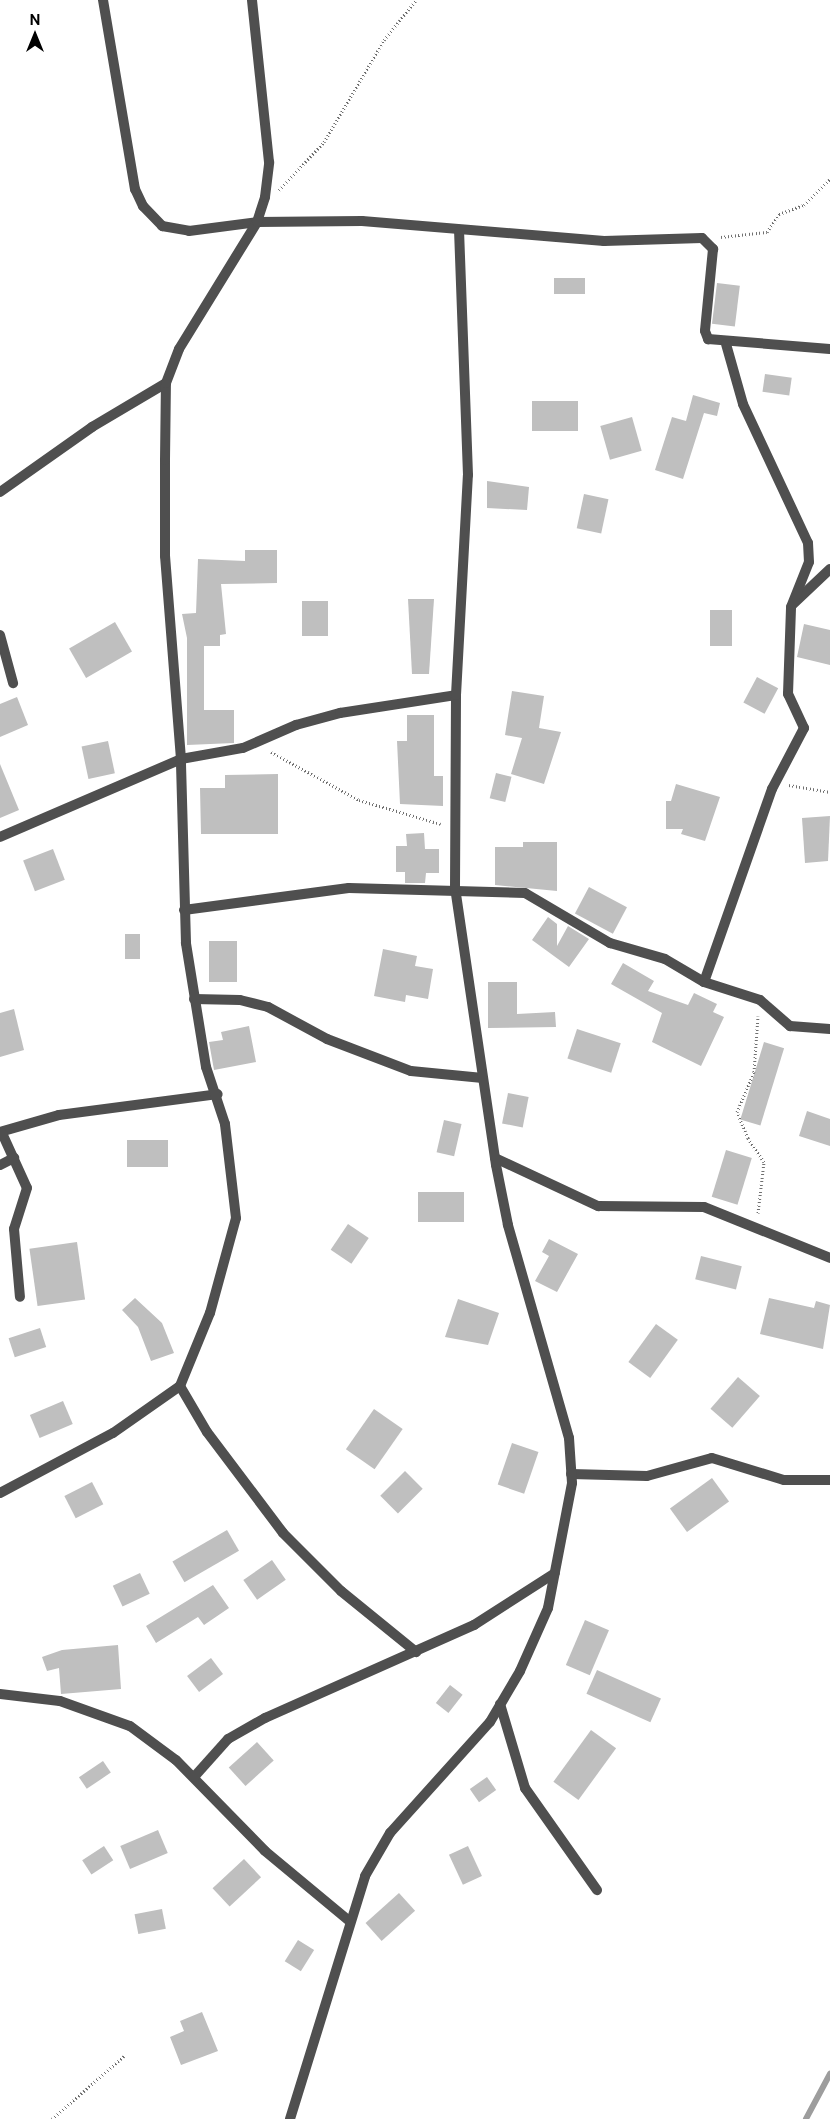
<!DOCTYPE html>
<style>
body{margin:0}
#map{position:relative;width:830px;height:2119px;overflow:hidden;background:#fff;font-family:"Public Sans",sans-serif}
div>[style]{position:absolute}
.stream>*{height:5.5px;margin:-2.75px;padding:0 2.75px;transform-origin:2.75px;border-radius:2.75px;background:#9d9d9d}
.building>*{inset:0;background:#bfbfbf;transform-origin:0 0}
.path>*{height:3px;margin-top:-1.5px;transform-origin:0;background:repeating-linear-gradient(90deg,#717171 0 1px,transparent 0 3.5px)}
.minor>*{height:10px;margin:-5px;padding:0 5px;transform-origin:5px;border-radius:5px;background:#4f4f4f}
span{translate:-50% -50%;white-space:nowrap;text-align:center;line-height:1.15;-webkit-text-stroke:4px #fff;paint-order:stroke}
.north{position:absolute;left:10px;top:10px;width:50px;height:50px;-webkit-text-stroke:4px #fff;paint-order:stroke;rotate:0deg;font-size:14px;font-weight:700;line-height:20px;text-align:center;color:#000}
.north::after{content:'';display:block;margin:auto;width:18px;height:22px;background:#000;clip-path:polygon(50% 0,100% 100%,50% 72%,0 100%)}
</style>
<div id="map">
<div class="stream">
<i style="left:806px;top:2119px;width:51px;rotate:-61.9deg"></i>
</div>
<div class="building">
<i style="left:585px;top:278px;width:16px;height:31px;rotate:90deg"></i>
<i style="left:717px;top:283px;width:23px;height:41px;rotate:7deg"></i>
<i style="left:765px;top:374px;width:27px;height:18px;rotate:8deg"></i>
<i style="clip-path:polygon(693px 395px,720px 403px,717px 416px,704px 413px,683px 479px,655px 470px,672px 417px,686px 421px)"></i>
<i style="left:532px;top:401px;width:46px;height:30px"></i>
<i style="left:632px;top:417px;width:35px;height:33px;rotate:74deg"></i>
<i style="clip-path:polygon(487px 481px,529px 487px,527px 510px,487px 508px)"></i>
<i style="left:584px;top:494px;width:25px;height:35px;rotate:12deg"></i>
<i style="clip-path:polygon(245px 550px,277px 550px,277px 583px,221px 584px,226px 634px,220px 635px,220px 646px,204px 646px,204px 710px,234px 710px,234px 743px,187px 745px,187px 638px,182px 614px,196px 613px,198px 559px,245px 561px)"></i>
<i style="clip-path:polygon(408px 599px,434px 599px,429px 674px,412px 674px)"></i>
<i style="left:302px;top:601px;width:26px;height:35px"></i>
<i style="left:710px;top:610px;width:22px;height:36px"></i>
<i style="left:115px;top:622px;width:34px;height:53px;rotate:60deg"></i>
<i style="clip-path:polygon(804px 624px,830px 630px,830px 665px,797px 657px)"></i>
<i style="left:757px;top:677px;width:24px;height:29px;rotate:28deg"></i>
<i style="clip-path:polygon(512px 691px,544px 696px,539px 728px,561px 732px,544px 784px,511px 774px,522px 738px,505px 735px)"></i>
<i style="clip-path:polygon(17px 697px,28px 725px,0 737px,0 704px)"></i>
<i style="clip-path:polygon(407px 715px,434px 715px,434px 776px,443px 776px,443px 806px,400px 804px,397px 741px,407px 741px)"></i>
<i style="left:108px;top:741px;width:33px;height:27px;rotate:78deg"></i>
<i style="clip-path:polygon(0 764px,19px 810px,0 818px)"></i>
<i style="left:496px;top:773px;width:16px;height:26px;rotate:14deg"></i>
<i style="clip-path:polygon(278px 774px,278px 834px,201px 834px,200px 788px,225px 788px,225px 775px)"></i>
<i style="clip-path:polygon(676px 784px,720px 797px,705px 841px,681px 834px,683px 829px,666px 829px,666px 801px,671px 801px)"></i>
<i style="clip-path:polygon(830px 816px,828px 861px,805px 863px,802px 818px)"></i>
<i style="clip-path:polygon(424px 833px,425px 849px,439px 849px,439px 873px,426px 873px,425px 883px,405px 883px,405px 872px,396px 872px,396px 846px,407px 846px,406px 834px)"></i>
<i style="clip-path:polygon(523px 842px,557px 842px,557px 891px,495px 885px,495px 847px,523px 847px)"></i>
<i style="left:53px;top:849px;width:33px;height:32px;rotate:69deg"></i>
<i style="left:589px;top:887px;width:43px;height:30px;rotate:28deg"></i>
<i style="clip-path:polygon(548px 917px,557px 924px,557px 946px,568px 926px,589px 939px,569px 967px,532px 940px)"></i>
<i style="left:125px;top:934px;width:15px;height:25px"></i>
<i style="left:209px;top:941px;width:28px;height:41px"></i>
<i style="clip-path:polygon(383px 949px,417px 956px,415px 966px,433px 969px,428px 999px,406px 995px,405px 1002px,374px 996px)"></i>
<i style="clip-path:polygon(623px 963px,654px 981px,648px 991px,688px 1005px,694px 993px,717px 1004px,713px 1012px,724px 1017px,701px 1066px,652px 1042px,662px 1013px,611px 984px)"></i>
<i style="clip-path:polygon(488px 982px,517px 982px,517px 1014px,555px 1012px,556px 1027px,488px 1028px)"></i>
<i style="clip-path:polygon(14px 1009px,24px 1050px,0 1057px,0 1013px)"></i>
<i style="clip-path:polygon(249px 1026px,256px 1062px,214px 1070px,209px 1042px,223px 1040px,221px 1032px)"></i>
<i style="left:577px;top:1029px;width:46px;height:31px;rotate:18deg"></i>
<i style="left:764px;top:1042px;width:21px;height:81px;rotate:17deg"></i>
<i style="left:508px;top:1093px;width:21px;height:31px;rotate:11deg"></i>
<i style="clip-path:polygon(807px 1111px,830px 1119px,830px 1146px,799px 1136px)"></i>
<i style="left:444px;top:1120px;width:18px;height:33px;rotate:13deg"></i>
<i style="left:127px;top:1140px;width:41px;height:27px"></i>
<i style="left:726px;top:1150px;width:27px;height:49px;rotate:17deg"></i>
<i style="left:418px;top:1192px;width:46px;height:30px"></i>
<i style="left:348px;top:1224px;width:25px;height:31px;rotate:34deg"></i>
<i style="clip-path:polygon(549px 1239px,578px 1254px,557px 1292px,535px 1281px,549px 1256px,542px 1252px)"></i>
<i style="left:77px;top:1242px;width:58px;height:48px;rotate:82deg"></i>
<i style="left:701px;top:1256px;width:42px;height:24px;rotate:14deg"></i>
<i style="clip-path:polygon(135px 1298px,162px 1323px,174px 1353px,151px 1361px,138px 1327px,122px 1310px)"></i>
<i style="clip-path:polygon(769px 1298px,814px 1308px,816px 1301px,830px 1305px,823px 1349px,760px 1334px)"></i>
<i style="clip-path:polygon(458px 1299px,499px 1313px,488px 1345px,445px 1337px)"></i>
<i style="left:656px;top:1324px;width:27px;height:47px;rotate:36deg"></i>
<i style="left:40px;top:1328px;width:20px;height:33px;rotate:72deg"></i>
<i style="left:738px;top:1377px;width:29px;height:42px;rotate:41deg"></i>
<i style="left:63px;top:1401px;width:25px;height:36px;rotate:67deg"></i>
<i style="left:374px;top:1409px;width:35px;height:49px;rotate:35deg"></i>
<i style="left:512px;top:1443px;width:28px;height:44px;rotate:19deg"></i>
<i style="left:405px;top:1471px;width:25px;height:35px;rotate:45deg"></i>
<i style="left:712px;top:1478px;width:29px;height:52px;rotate:54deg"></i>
<i style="left:92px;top:1482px;width:25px;height:31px;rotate:63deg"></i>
<i style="left:227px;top:1530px;width:24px;height:63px;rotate:60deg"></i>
<i style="left:272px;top:1560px;width:24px;height:35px;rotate:55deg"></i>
<i style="left:140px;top:1573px;width:23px;height:30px;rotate:65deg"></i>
<i style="clip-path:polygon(213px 1585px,229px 1608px,204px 1625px,198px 1617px,156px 1643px,146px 1626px)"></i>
<i style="left:585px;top:1620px;width:26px;height:49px;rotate:23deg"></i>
<i style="clip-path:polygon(118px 1645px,121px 1689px,61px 1694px,59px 1668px,47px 1671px,42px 1657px,62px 1650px)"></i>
<i style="left:211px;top:1658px;width:20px;height:30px;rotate:53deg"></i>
<i style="left:597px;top:1670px;width:70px;height:26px;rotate:24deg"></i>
<i style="left:450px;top:1685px;width:16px;height:23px;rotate:38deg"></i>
<i style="left:591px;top:1730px;width:31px;height:64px;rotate:36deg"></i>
<i style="left:257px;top:1742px;width:25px;height:38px;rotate:48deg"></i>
<i style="left:103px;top:1761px;width:14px;height:29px;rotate:56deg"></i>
<i style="left:487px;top:1777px;width:16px;height:21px;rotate:55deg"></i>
<i style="left:158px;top:1830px;width:25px;height:41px;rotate:67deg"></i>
<i style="left:104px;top:1846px;width:17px;height:26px;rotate:57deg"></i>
<i style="left:468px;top:1846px;width:33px;height:21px;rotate:65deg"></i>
<i style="left:244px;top:1859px;width:25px;height:43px;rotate:47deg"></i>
<i style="left:399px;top:1893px;width:24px;height:45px;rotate:48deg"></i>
<i style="left:162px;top:1909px;width:20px;height:28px;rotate:79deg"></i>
<i style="left:298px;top:1940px;width:19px;height:25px;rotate:32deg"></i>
<i style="clip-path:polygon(202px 2012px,218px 2051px,181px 2065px,170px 2037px,184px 2031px,180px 2021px)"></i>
</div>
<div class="path">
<i style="left:279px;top:190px;width:66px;rotate:-46.8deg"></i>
<i style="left:324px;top:142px;width:118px;rotate:-59.5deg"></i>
<i style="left:384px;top:40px;width:51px;rotate:-51.3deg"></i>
<i style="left:721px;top:237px;width:46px;rotate:-6.2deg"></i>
<i style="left:767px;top:232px;width:22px;rotate:-56deg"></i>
<i style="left:779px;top:214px;width:27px;rotate:-20deg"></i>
<i style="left:804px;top:205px;width:37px;rotate:-45deg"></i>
<i style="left:271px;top:752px;width:100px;rotate:28.6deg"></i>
<i style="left:359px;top:800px;width:85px;rotate:16.3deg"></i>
<i style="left:789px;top:785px;width:42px;rotate:9.7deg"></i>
<i style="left:758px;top:1213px;width:51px;rotate:-83.3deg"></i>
<i style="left:764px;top:1162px;width:29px;rotate:-124deg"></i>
<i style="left:748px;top:1138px;width:28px;rotate:-113deg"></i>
<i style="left:737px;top:1112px;width:43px;rotate:-67deg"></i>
<i style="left:754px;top:1072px;width:56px;rotate:-85.9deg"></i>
<i style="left:52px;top:2119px;width:97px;rotate:-41.2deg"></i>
</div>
<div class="minor">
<i style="left:103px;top:0;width:192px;rotate:80.4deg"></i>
<i style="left:135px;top:189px;width:19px;rotate:65deg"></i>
<i style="left:143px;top:206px;width:28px;rotate:46deg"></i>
<i style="left:162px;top:226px;width:27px;rotate:10deg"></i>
<i style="left:189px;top:231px;width:69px;rotate:-7.5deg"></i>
<i style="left:257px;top:222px;width:105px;rotate:-0.5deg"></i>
<i style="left:362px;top:221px;width:243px;rotate:4.7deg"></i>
<i style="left:604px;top:241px;width:98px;rotate:-1.8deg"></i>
<i style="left:702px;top:238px;width:16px;rotate:45deg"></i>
<i style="left:713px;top:249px;width:82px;rotate:95.6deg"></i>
<i style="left:705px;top:331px;width:9px;rotate:69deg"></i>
<i style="left:708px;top:339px;width:122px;rotate:4.7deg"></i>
<i style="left:0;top:492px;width:113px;rotate:-35.2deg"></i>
<i style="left:92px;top:427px;width:86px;rotate:-30.7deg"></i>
<i style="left:793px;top:604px;width:51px;rotate:-43.4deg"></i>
<i style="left:0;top:635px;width:50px;rotate:74.8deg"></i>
<i style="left:0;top:837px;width:197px;rotate:-23.3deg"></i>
<i style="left:181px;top:759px;width:63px;rotate:-10.1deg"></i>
<i style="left:243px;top:748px;width:58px;rotate:-23.5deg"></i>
<i style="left:296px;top:725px;width:46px;rotate:-15.3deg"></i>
<i style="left:340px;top:713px;width:117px;rotate:-8.8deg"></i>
<i style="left:184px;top:910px;width:166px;rotate:-7.6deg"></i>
<i style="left:349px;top:888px;width:176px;rotate:1.6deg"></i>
<i style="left:525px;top:893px;width:99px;rotate:30.5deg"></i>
<i style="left:610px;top:943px;width:57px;rotate:16.2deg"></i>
<i style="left:665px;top:959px;width:45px;rotate:30.5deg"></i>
<i style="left:704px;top:982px;width:59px;rotate:17.8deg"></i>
<i style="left:760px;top:1000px;width:40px;rotate:41deg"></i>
<i style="left:790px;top:1026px;width:40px;rotate:4.3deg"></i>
<i style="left:704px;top:982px;width:205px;rotate:-70.6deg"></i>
<i style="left:772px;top:789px;width:69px;rotate:-62.3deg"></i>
<i style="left:804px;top:728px;width:38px;rotate:-115deg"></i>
<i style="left:788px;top:694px;width:87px;rotate:-88deg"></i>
<i style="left:791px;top:607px;width:48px;rotate:-68.2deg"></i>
<i style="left:809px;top:562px;width:19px;rotate:-93deg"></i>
<i style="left:808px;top:543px;width:153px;rotate:-115.1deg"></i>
<i style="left:743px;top:404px;width:62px;rotate:-105.8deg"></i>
<i style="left:194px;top:999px;width:46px;rotate:1.2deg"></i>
<i style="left:240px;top:1000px;width:29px;rotate:14deg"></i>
<i style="left:268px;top:1007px;width:67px;rotate:28.5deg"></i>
<i style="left:327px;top:1039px;width:90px;rotate:20.9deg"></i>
<i style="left:411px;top:1071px;width:72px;rotate:5.6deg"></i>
<i style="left:0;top:1132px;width:61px;rotate:-16.1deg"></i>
<i style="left:59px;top:1115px;width:160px;rotate:-7.5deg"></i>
<i style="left:2px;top:1133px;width:60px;rotate:65.6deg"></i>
<i style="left:27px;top:1188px;width:43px;rotate:107.6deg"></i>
<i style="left:14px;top:1229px;width:68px;rotate:85deg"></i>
<i style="left:495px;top:1158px;width:114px;rotate:25deg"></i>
<i style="left:598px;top:1206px;width:106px;rotate:0.5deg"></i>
<i style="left:704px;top:1207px;width:136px;rotate:22deg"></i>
<i style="left:0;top:1165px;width:16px;rotate:-27deg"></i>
<i style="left:180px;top:1386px;width:53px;rotate:59.6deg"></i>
<i style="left:207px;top:1432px;width:126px;rotate:53deg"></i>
<i style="left:283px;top:1533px;width:82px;rotate:45deg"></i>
<i style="left:341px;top:1591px;width:97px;rotate:39.1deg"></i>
<i style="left:571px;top:1474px;width:76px;rotate:1.5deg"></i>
<i style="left:647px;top:1476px;width:67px;rotate:-15.5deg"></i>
<i style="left:712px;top:1458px;width:75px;rotate:17deg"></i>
<i style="left:784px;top:1480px;width:46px"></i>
<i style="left:0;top:1493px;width:128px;rotate:-28deg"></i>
<i style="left:113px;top:1433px;width:82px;rotate:-35deg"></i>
<i style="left:180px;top:1386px;width:79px;rotate:-67.7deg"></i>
<i style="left:210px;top:1313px;width:98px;rotate:-74.7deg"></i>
<i style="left:236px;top:1218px;width:95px;rotate:-96.7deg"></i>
<i style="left:225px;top:1124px;width:60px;rotate:-108.4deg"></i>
<i style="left:206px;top:1067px;width:126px;rotate:-99.2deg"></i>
<i style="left:186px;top:943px;width:184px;rotate:-91.6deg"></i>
<i style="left:181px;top:759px;width:204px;rotate:-94.5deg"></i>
<i style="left:165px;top:556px;width:96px;rotate:-90deg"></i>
<i style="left:165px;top:460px;width:77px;rotate:-89.3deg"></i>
<i style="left:166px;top:383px;width:36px;rotate:-69deg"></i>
<i style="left:179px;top:349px;width:149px;rotate:-58.4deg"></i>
<i style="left:257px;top:222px;width:26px;rotate:-72deg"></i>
<i style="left:265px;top:197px;width:35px;rotate:-83deg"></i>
<i style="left:269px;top:162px;width:163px;rotate:-96deg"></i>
<i style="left:0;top:1694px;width:60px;rotate:6.7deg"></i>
<i style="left:60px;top:1701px;width:74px;rotate:19.7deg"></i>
<i style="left:130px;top:1726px;width:57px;rotate:36.5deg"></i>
<i style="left:176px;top:1760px;width:127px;rotate:45.6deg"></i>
<i style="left:265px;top:1851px;width:108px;rotate:39.7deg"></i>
<i style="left:500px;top:1704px;width:88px;rotate:73.4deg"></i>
<i style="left:525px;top:1788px;width:125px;rotate:54.8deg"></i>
<i style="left:194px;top:1777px;width:51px;rotate:-48.2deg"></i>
<i style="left:228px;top:1739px;width:43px;rotate:-29.6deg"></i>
<i style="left:265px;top:1718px;width:229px;rotate:-24deg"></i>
<i style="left:474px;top:1625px;width:96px;rotate:-32.7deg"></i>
<i style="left:290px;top:2119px;width:254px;rotate:-72.8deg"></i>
<i style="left:365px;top:1876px;width:50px;rotate:-59.8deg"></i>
<i style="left:390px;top:1833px;width:149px;rotate:-48deg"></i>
<i style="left:490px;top:1722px;width:59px;rotate:-59.5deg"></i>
<i style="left:520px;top:1671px;width:69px;rotate:-66deg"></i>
<i style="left:548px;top:1608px;width:127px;rotate:-79.1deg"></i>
<i style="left:572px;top:1483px;width:45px;rotate:-93.8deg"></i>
<i style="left:569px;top:1438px;width:222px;rotate:-106deg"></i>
<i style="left:508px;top:1225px;width:61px;rotate:-101.3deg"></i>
<i style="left:496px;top:1165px;width:280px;rotate:-98.4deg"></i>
<i style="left:455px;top:888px;width:193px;rotate:-89.7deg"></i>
<i style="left:456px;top:695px;width:220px;rotate:-86.9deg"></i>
<i style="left:468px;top:475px;width:244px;rotate:-92.1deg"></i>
</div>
<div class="north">N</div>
</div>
